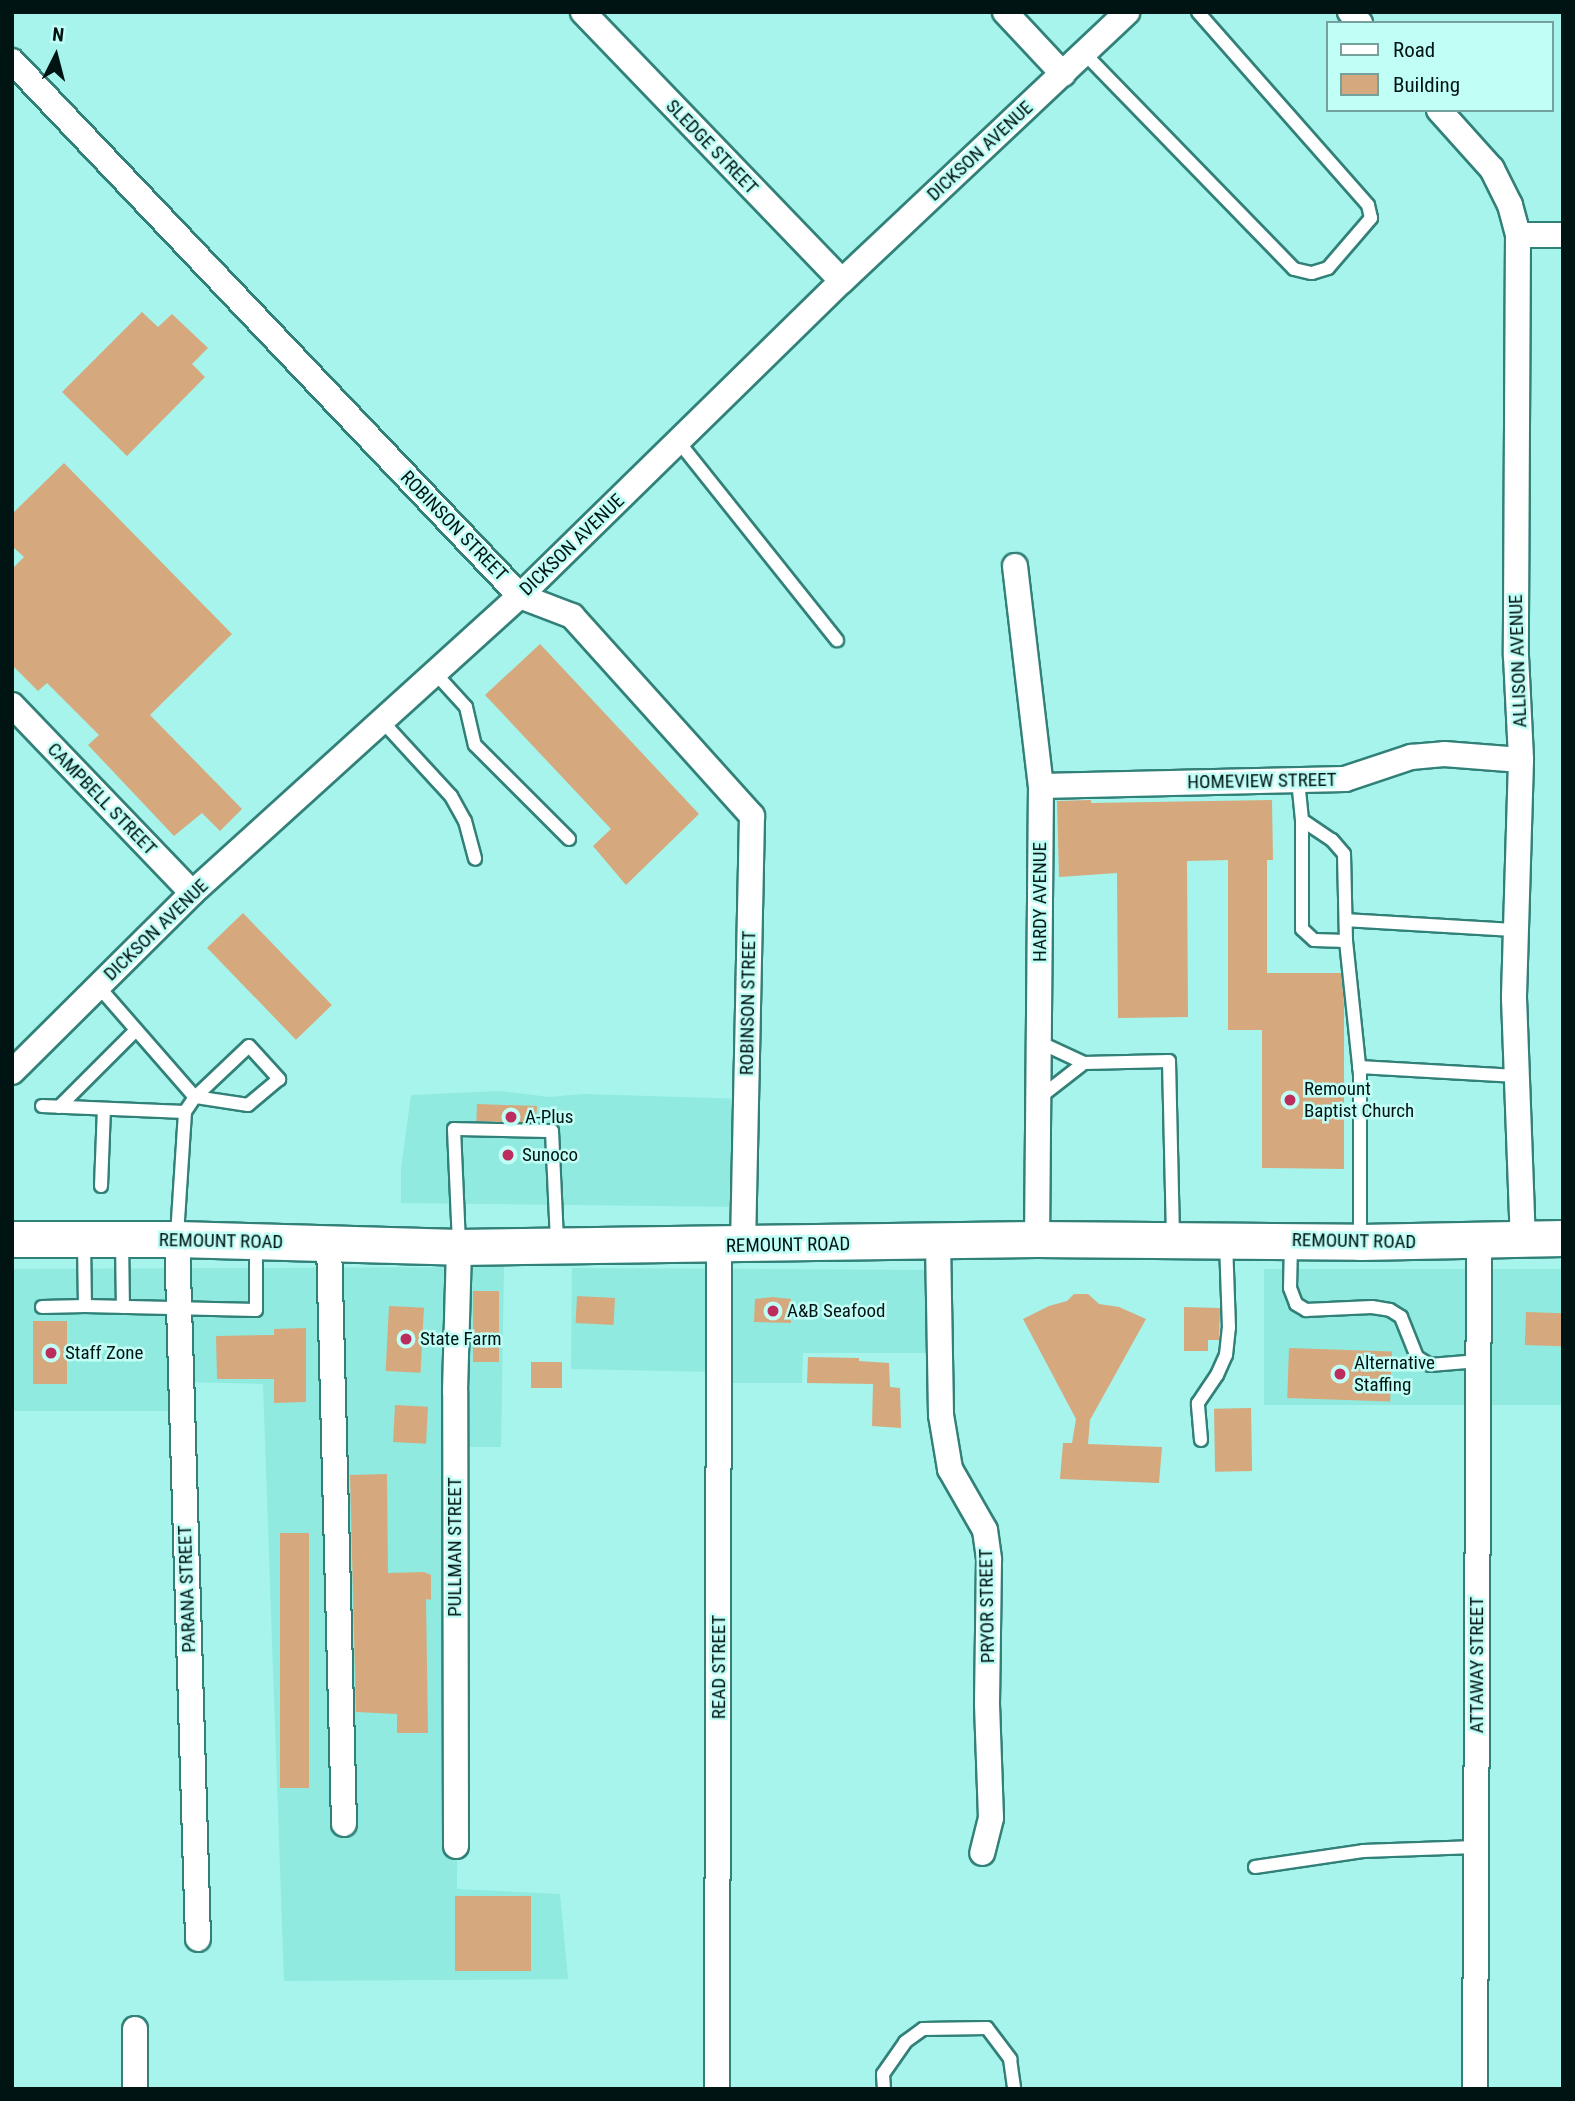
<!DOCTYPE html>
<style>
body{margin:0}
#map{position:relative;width:1575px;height:2101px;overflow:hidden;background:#a6f4eb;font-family:"Roboto Condensed",sans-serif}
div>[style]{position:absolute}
.built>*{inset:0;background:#90eadf;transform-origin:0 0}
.building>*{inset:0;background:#d5a97d;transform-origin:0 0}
.roads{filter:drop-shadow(2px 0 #328179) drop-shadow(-2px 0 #328179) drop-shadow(0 2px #328179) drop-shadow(0 -2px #328179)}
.service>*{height:12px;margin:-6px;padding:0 6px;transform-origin:6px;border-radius:6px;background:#fff}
.minor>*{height:24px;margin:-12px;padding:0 12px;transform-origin:12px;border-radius:12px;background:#fff}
.secondary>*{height:35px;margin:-17.5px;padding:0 17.5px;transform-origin:17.5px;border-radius:17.5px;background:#fff}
.dots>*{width:19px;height:19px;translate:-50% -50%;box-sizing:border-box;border:4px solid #c1fef6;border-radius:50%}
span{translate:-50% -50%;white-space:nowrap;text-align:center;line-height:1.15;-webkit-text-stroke:5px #c1fef6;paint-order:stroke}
.street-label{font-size:19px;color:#001513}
.poi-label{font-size:19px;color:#001513}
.left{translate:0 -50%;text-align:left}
.frame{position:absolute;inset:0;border:14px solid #001513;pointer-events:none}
.legend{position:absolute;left:1326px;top:21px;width:228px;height:91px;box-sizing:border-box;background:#c1fef6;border:2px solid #74a19b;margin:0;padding:9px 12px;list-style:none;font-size:21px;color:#001513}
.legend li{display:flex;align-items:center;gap:14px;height:35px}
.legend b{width:35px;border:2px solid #74a19b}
.north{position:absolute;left:21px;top:21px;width:70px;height:70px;-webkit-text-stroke:5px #c1fef6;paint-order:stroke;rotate:6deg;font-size:19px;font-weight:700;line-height:28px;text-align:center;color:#001513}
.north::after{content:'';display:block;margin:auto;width:24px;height:32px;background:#001513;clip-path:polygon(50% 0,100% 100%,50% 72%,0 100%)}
</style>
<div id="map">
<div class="built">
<i style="clip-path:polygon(500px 1091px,549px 1097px,583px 1094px,746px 1099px,743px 1207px,401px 1203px,401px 1169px,411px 1095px)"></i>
<i style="clip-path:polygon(504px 1267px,501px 1447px,458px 1447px,457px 1889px,560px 1894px,568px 1979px,284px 1981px,263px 1384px,182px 1382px,182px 1411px,12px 1411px,12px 1269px)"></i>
<i style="clip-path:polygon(572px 1268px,938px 1270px,940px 1353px,803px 1353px,802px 1383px,719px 1383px,718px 1372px,571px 1369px)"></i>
<i style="left:1264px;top:1269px;width:299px;height:136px"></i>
</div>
<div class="building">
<i style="clip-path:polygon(142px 312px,158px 327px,172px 314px,208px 348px,192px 364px,205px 377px,127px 456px,62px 392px)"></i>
<i style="clip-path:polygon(64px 463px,232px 634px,150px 715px,242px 809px,220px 831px,202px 813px,174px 836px,88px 745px,99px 735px,47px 683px,38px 691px,12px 665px,12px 569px,24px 557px,12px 546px,12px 514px)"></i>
<i style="clip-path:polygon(540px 644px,699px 814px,626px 885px,593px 846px,611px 829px,485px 695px)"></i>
<i style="clip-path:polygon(1091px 800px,1091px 803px,1272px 800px,1273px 860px,1267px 860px,1267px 973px,1341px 973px,1344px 1004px,1344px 1169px,1262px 1168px,1262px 1030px,1228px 1030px,1228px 860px,1187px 861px,1188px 1017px,1118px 1018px,1117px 873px,1059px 877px,1057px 801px)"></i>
<i style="left:243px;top:913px;width:128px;height:50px;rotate:46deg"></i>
<i style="left:477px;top:1104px;width:60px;height:17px;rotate:2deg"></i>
<i style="left:473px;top:1291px;width:26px;height:71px"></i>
<i style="clip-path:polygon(1074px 1294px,1088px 1294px,1099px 1304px,1119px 1307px,1146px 1319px,1090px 1420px,1088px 1444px,1162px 1447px,1159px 1483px,1060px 1479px,1063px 1443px,1072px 1443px,1076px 1419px,1023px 1319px,1049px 1306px,1067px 1301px)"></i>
<i style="left:577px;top:1296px;width:38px;height:27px;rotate:3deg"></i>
<i style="clip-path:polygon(772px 1297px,791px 1299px,791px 1323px,754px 1322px,755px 1299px)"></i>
<i style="left:389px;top:1306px;width:35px;height:65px;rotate:3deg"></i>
<i style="clip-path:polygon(1184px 1307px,1220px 1308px,1219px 1340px,1208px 1340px,1208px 1351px,1184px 1351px)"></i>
<i style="left:1526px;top:1312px;width:37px;height:33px;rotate:2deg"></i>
<i style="left:33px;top:1321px;width:34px;height:63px"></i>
<i style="clip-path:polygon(306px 1328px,306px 1402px,274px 1403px,274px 1379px,217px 1379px,216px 1336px,274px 1335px,274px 1329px)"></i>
<i style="left:1289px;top:1348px;width:103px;height:50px;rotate:2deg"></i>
<i style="clip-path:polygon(808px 1357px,859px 1358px,859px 1361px,889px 1363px,890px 1387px,900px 1388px,901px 1428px,872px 1426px,873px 1384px,807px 1383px)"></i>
<i style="left:531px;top:1362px;width:31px;height:26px"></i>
<i style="left:395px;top:1405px;width:33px;height:37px;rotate:3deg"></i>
<i style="left:1251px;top:1408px;width:63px;height:37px;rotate:89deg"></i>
<i style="clip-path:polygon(387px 1474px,388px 1573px,424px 1572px,431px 1575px,431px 1600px,426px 1599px,428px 1733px,397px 1733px,397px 1714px,356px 1712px,350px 1475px)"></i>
<i style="left:280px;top:1533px;width:29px;height:255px"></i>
<i style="left:455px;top:1896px;width:76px;height:75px"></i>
</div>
<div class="roads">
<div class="service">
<i style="left:1084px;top:53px;width:301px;rotate:45.8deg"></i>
<i style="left:1294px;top:269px;width:18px;rotate:13deg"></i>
<i style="left:1312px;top:273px;width:17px;rotate:-17deg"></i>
<i style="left:1328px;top:268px;width:66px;rotate:-49.3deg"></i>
<i style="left:1371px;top:218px;width:13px;rotate:-103deg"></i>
<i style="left:1368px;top:205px;width:257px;rotate:-131.4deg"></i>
<i style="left:678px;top:441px;width:255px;rotate:51.4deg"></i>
<i style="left:435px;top:673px;width:46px;rotate:47.6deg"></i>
<i style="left:466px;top:707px;width:39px;rotate:77deg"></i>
<i style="left:475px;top:745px;width:133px;rotate:45deg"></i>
<i style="left:382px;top:721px;width:102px;rotate:47.4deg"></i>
<i style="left:451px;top:796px;width:29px;rotate:61deg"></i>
<i style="left:465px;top:821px;width:39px;rotate:75deg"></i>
<i style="left:1298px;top:780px;width:40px;rotate:84.3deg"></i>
<i style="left:1302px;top:820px;width:36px;rotate:34deg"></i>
<i style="left:1332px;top:840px;width:18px;rotate:49deg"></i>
<i style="left:1344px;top:854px;width:87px;rotate:88.7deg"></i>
<i style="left:1346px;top:941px;width:135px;rotate:84deg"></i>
<i style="left:1360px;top:1075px;width:163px;rotate:90deg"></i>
<i style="left:1302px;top:820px;width:109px;rotate:90deg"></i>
<i style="left:1302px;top:929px;width:16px;rotate:43deg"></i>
<i style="left:1314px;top:940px;width:32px;rotate:2deg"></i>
<i style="left:1346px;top:920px;width:170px;rotate:3.4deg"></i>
<i style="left:98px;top:986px;width:147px;rotate:48.9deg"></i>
<i style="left:195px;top:1097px;width:74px;rotate:-43.4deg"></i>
<i style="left:249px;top:1046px;width:45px;rotate:47.7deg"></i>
<i style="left:279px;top:1079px;width:40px;rotate:140deg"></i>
<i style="left:248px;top:1105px;width:54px;rotate:-171.4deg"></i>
<i style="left:195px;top:1097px;width:18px;rotate:124deg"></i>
<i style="left:185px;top:1112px;width:123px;rotate:93.7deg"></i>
<i style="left:1084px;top:1063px;width:85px;rotate:-1.3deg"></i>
<i style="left:1169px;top:1061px;width:178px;rotate:88.7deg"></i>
<i style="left:1359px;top:1067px;width:158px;rotate:3.3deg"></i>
<i style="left:1039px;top:1098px;width:57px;rotate:-37.9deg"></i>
<i style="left:1084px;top:1063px;width:50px;rotate:-155deg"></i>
<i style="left:42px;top:1106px;width:143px;rotate:2.4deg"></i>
<i style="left:59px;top:1107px;width:109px;rotate:-45deg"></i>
<i style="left:101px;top:1186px;width:77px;rotate:-87.8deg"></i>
<i style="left:122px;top:1239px;width:68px;rotate:89.2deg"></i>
<i style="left:84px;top:1243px;width:63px;rotate:89.1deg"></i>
<i style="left:85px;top:1306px;width:171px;rotate:1.3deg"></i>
<i style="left:256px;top:1310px;width:67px;rotate:-90deg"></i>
<i style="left:459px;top:1244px;width:115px;rotate:-92.5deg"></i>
<i style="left:454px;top:1129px;width:98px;rotate:1.2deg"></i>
<i style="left:552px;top:1131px;width:112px;rotate:87.4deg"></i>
<i style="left:1291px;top:1244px;width:44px;rotate:91.3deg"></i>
<i style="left:1290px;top:1288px;width:17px;rotate:69deg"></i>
<i style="left:1296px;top:1304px;width:12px;rotate:31deg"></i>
<i style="left:1306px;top:1310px;width:66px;rotate:-2.6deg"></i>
<i style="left:1372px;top:1307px;width:18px;rotate:9deg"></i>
<i style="left:1390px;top:1310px;width:13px;rotate:32deg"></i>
<i style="left:1401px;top:1317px;width:43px;rotate:68.2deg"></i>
<i style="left:1417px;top:1357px;width:15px;rotate:32deg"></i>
<i style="left:1430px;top:1365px;width:49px;rotate:-4.7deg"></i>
<i style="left:42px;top:1307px;width:43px;rotate:-1.3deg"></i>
<i style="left:1201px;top:1440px;width:37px;rotate:-95deg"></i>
<i style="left:1198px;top:1403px;width:34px;rotate:-56deg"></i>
<i style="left:1217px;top:1375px;width:22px;rotate:-66deg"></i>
<i style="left:1226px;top:1355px;width:27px;rotate:-84deg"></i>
<i style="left:1229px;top:1328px;width:86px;rotate:-92deg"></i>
<i style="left:1255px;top:1867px;width:109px;rotate:-8.4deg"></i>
<i style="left:1363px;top:1851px;width:113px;rotate:-2deg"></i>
<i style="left:884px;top:2089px;width:15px;rotate:-94deg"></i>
<i style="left:883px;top:2074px;width:39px;rotate:-55deg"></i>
<i style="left:905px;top:2042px;width:22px;rotate:-36deg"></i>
<i style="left:923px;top:2029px;width:64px;rotate:-0.9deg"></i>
<i style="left:987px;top:2028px;width:39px;rotate:53deg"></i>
<i style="left:1010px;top:2059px;width:30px;rotate:82deg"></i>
</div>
<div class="minor">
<i style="left:583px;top:12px;width:373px;rotate:46.1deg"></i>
<i style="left:1005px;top:12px;width:85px;rotate:46.9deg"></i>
<i style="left:1350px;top:12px;width:15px;rotate:48deg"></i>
<i style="left:12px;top:61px;width:738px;rotate:46.48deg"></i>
<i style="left:520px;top:596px;width:56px;rotate:21deg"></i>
<i style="left:572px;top:616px;width:269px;rotate:48deg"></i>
<i style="left:752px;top:816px;width:430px;rotate:91.2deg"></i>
<i style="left:1439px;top:110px;width:79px;rotate:48.1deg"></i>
<i style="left:1492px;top:169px;width:40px;rotate:63.4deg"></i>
<i style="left:1510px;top:205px;width:31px;rotate:75deg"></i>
<i style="left:1518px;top:235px;width:421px;rotate:90.3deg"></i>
<i style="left:1516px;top:656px;width:104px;rotate:87.2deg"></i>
<i style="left:1521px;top:760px;width:238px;rotate:91.7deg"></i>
<i style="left:1514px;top:998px;width:240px;rotate:87.9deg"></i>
<i style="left:1518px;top:235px;width:45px"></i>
<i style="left:1015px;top:566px;width:222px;rotate:83.3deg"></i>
<i style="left:1041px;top:786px;width:453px;rotate:90.5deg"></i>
<i style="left:12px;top:705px;width:260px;rotate:46.2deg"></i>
<i style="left:1041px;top:786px;width:304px;rotate:-1.3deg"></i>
<i style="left:1345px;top:779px;width:70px;rotate:-18.4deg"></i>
<i style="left:1411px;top:757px;width:33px;rotate:-5deg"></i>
<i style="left:1444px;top:754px;width:77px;rotate:4.5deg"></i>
<i style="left:12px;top:1072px;width:254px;rotate:-44.8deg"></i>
<i style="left:192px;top:893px;width:442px;rotate:-42.2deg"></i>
<i style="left:520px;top:596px;width:450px;rotate:-44.4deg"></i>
<i style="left:842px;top:281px;width:392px;rotate:-43.3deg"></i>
<i style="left:177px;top:1239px;width:700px;rotate:88.28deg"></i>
<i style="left:938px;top:1242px;width:173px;rotate:89deg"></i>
<i style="left:941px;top:1415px;width:55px;rotate:80.5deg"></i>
<i style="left:950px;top:1469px;width:70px;rotate:60.2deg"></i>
<i style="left:985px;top:1530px;width:30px;rotate:82deg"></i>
<i style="left:989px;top:1560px;width:144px;rotate:90.8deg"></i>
<i style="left:987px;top:1704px;width:114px;rotate:88deg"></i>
<i style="left:991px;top:1818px;width:36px;rotate:104deg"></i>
<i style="left:329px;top:1243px;width:581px;rotate:88.52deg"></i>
<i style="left:456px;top:1846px;width:455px;rotate:-90.1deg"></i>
<i style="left:455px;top:1391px;width:144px;rotate:-88.4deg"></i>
<i style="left:135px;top:2089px;width:60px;rotate:-90deg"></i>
<i style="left:717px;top:2089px;width:843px;rotate:-89.86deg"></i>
<i style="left:1475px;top:2089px;width:848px;rotate:-89.73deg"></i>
</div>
<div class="secondary">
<i style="left:12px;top:1239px;width:165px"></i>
<i style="left:177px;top:1239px;width:282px;rotate:1.6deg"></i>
<i style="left:459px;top:1247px;width:578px;rotate:-0.79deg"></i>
<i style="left:1037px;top:1239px;width:323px;rotate:0.5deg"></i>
<i style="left:1360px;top:1242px;width:203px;rotate:-1.1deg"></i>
</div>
</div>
<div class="dots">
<i style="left:1290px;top:1100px;background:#bc2d5d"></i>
<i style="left:511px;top:1117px;background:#bc2d5d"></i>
<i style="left:508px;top:1155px;background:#bc2d5d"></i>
<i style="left:773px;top:1311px;background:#bc2d5d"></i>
<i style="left:406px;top:1339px;background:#bc2d5d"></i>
<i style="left:51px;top:1353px;background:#bc2d5d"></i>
<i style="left:1340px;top:1374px;background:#bc2d5d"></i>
</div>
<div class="street-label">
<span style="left:712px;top:147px;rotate:46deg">SLEDGE STREET</span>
<span style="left:980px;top:151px;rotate:-43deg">DICKSON AVENUE</span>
<span style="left:454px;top:526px;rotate:46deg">ROBINSON STREET</span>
<span style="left:572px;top:545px;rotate:-44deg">DICKSON AVENUE</span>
<span style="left:1518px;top:661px;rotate:-92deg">ALLISON AVENUE</span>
<span style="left:1262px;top:781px;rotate:-1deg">HOMEVIEW STREET</span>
<span style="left:102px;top:799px;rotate:46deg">CAMPBELL STREET</span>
<span style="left:1040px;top:902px;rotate:-90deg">HARDY AVENUE</span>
<span style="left:156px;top:930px;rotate:-44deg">DICKSON AVENUE</span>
<span style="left:748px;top:1003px;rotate:-89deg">ROBINSON STREET</span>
<span style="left:221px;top:1241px;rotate:1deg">REMOUNT ROAD</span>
<span style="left:1354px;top:1241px;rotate:1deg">REMOUNT ROAD</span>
<span style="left:788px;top:1245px;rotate:-1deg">REMOUNT ROAD</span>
<span style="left:455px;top:1547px;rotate:-90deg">PULLMAN STREET</span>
<span style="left:187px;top:1589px;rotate:-92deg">PARANA STREET</span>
<span style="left:987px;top:1606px;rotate:-91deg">PRYOR STREET</span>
<span style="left:1477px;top:1665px;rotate:-90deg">ATTAWAY STREET</span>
<span style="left:719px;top:1667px;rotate:-90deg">READ STREET</span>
</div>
<div class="poi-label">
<span class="left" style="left:1304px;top:1100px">Remount<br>Baptist Church</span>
<span class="left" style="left:525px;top:1117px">A-Plus</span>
<span class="left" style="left:522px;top:1155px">Sunoco</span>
<span class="left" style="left:787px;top:1311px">A&amp;B Seafood</span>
<span class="left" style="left:420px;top:1339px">State Farm</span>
<span class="left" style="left:65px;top:1353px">Staff Zone</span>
<span class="left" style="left:1354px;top:1374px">Alternative<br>Staffing</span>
</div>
<div class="frame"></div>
<ul class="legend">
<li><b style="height:9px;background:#fff"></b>Road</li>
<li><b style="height:19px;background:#d5a97d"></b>Building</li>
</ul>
<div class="north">N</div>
</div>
